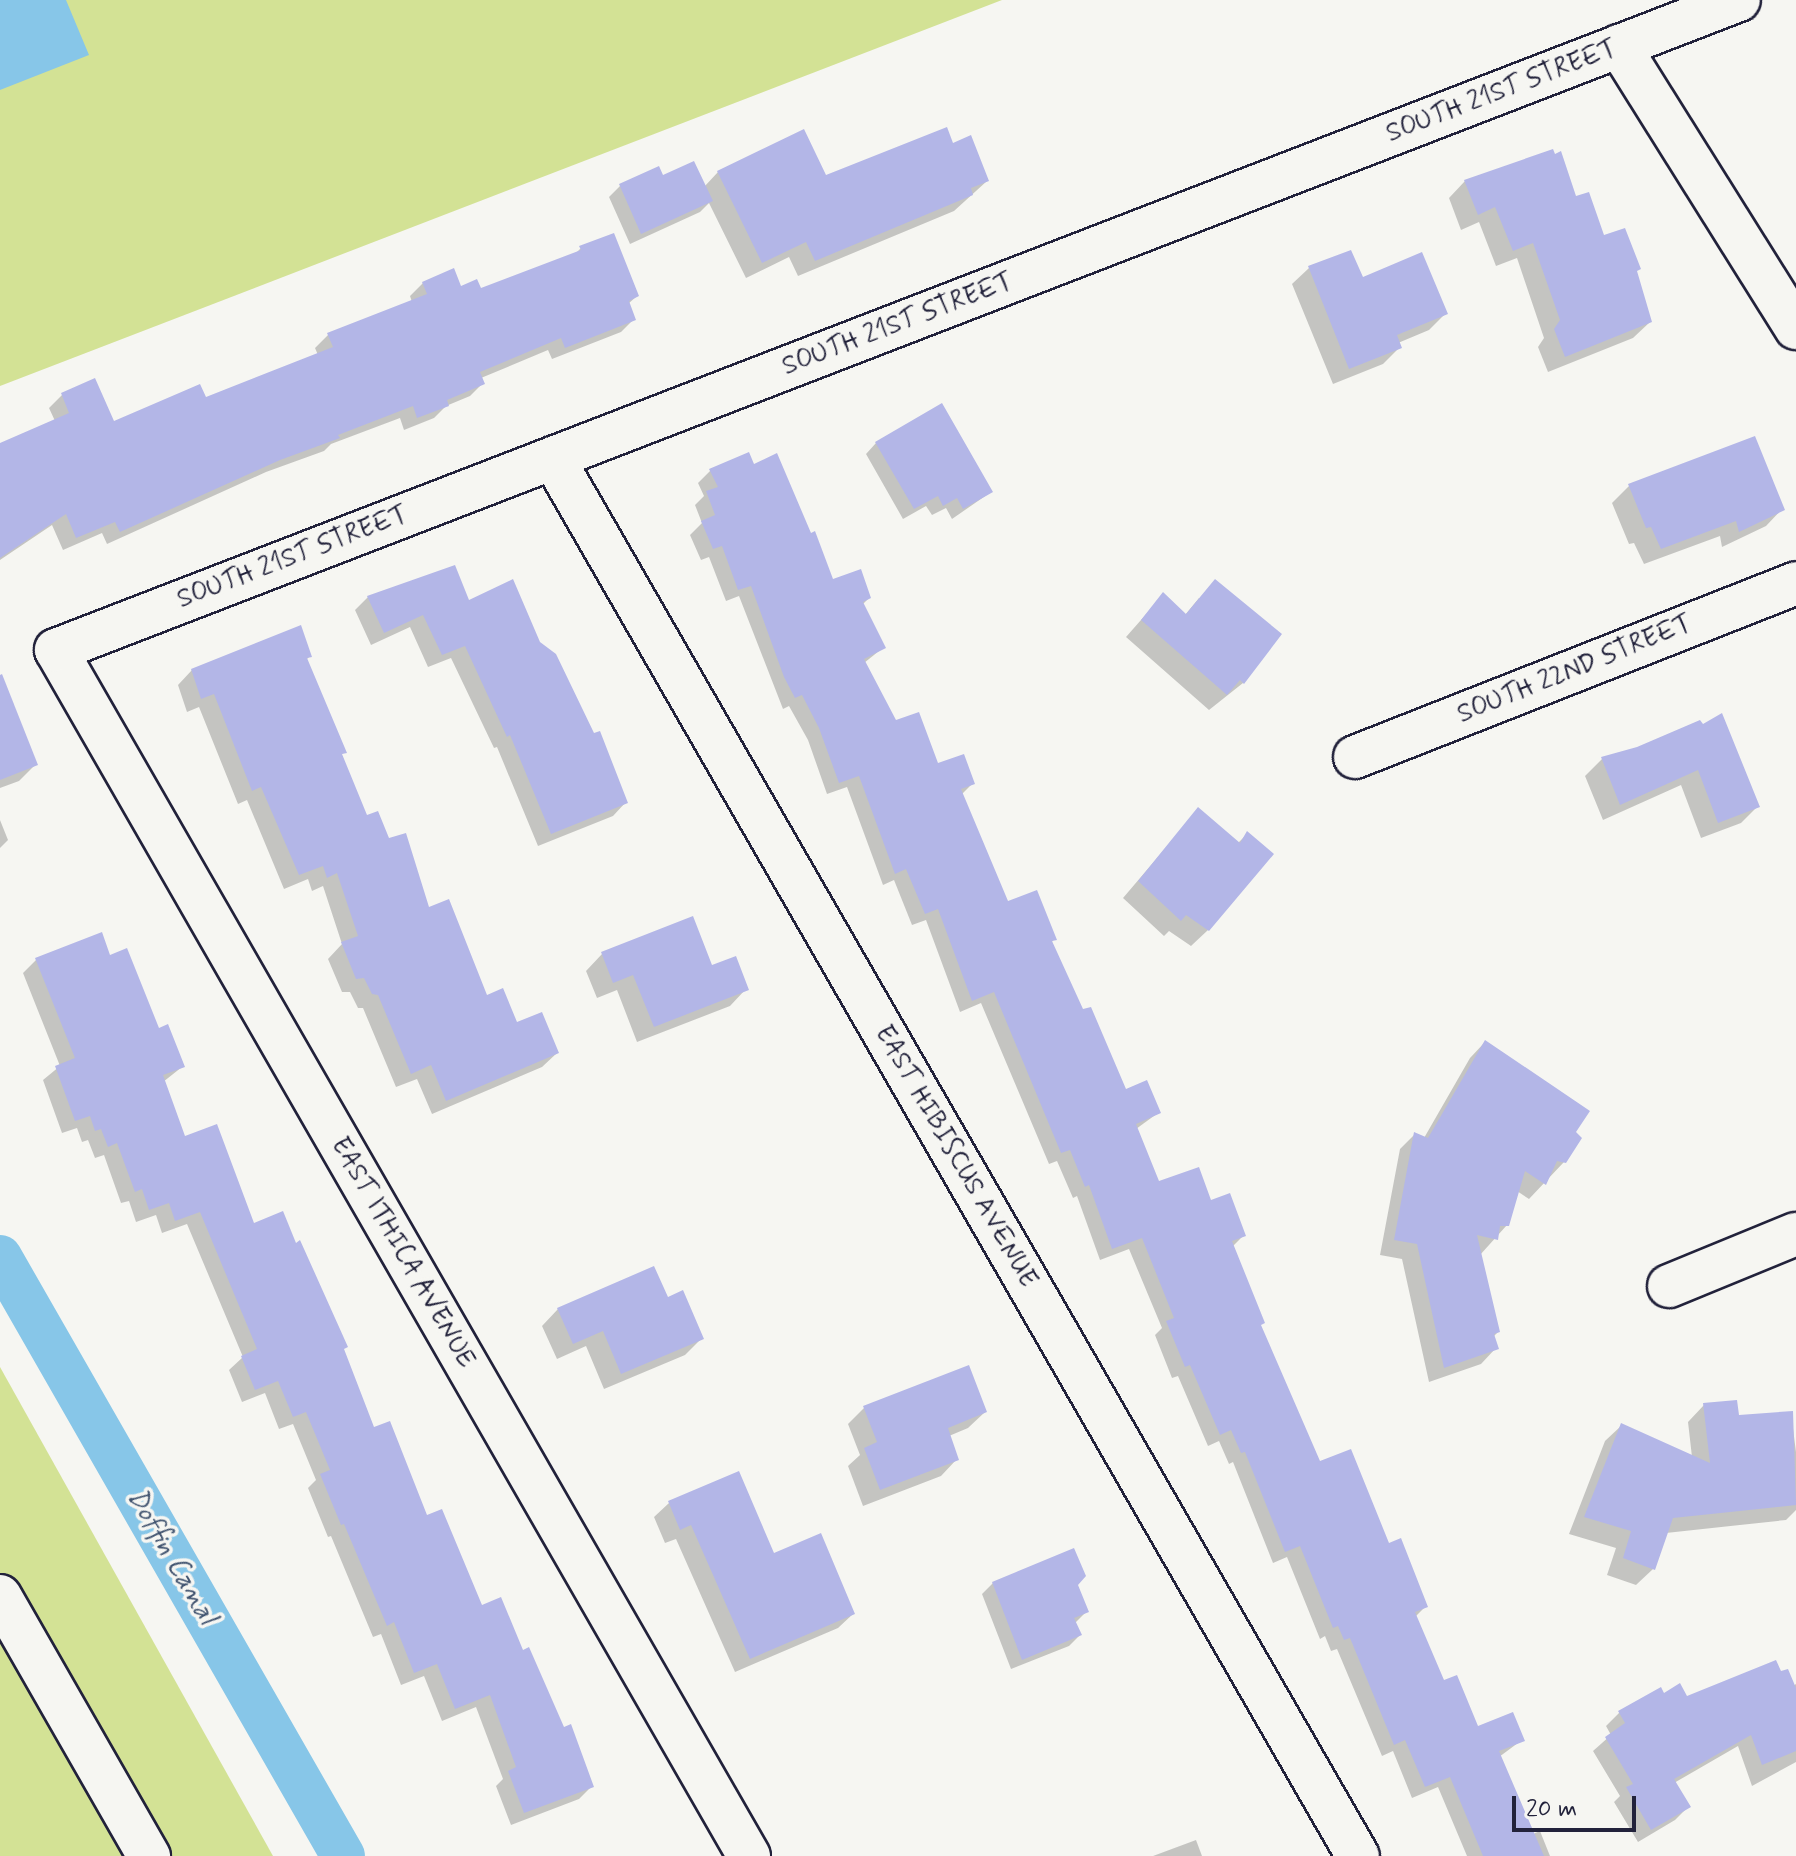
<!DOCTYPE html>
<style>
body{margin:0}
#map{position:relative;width:1796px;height:1856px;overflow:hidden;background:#f6f6f2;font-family:Mynerve,sans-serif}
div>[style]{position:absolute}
.green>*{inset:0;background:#d3e295}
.water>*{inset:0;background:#87c6e8}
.shadow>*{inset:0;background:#0003}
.canal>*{height:44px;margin:-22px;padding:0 22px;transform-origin:22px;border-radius:22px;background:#87c6e8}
.building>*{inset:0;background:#b3b6e7}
.roads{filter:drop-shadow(2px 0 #22223b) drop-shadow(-2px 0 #22223b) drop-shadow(0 2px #22223b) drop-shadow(0 -2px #22223b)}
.minor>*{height:42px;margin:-21px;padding:0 21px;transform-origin:21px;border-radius:21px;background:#f6f6f2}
span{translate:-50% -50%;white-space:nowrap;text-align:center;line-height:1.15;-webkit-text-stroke:7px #f6f6f2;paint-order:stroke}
.street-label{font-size:26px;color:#22223b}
.water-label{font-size:28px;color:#40536f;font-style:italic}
.scale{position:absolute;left:1512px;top:1796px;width:124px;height:36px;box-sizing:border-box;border:4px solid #22223b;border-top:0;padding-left:10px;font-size:24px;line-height:28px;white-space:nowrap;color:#22223b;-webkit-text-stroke:6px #f6f6f2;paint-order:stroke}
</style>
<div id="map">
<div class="green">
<i style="clip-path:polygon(0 0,1002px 0,0 386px)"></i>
<i style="clip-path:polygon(0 1367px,273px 1856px,0 1856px)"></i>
</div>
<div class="water">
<i style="clip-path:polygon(0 0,66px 0,89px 55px,0 90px)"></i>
</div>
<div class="shadow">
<i style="clip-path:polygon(952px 146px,987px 181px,954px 211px,798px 276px,789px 257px,746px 278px,709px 203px,700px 212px,630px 244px,609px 197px,620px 186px,662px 178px,704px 187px,718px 172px,825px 177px)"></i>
<i style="clip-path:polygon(1465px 181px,1575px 198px,1603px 238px,1635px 272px,1650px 322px,1633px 338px,1548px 372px,1538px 347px,1544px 338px,1517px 258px,1496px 266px,1479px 222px,1461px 230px,1449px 198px)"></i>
<i style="clip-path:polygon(581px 248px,637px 296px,628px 304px,634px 319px,621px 332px,552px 359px,548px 350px,481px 378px,483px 383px,470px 396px,446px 406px,434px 418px,404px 430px,400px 418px,331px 444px,324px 451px,266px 472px,107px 544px,102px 533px,63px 550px,52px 525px,0 560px,0 445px,55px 421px,49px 408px,62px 395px,113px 424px,205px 399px,318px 355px,315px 348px,328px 335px,412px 302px,410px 296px,423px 283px,480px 291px,573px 256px)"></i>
<i style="clip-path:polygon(1350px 252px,1362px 279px,1445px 314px,1429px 330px,1398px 343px,1400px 347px,1383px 364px,1333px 384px,1292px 284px,1309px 268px)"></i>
<i style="clip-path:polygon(1754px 439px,1782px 509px,1766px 526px,1722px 547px,1720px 536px,1644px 564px,1634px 543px,1629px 544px,1612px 503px,1629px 486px)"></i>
<i style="clip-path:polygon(876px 443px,991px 492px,952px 519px,946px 508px,932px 515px,926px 506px,903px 519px,866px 454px)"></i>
<i style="clip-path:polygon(753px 466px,831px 582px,869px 598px,862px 605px,884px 647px,864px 663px,895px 723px,937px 766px,973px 783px,961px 795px,1006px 903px,1054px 939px,1051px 943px,1082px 1012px,1125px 1092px,1158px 1113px,1136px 1129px,1158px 1184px,1210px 1203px,1244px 1235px,1233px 1246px,1260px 1326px,1319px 1464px,1388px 1546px,1426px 1606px,1415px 1617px,1443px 1683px,1477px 1729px,1522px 1740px,1499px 1757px,1533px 1834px,1540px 1831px,1550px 1856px,1467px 1856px,1438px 1787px,1412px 1798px,1393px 1751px,1382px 1756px,1337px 1649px,1331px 1651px,1325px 1636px,1320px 1639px,1287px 1557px,1273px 1563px,1233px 1462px,1229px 1464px,1219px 1441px,1208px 1446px,1178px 1376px,1172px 1378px,1155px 1335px,1162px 1328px,1129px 1249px,1100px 1260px,1077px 1196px,1073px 1198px,1057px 1161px,1049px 1164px,981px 1003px,960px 1012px,926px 920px,912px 925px,894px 880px,883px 885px,847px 787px,827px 794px,808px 740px,789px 706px,783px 709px,739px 596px,726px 601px,709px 557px,701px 560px,690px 535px,702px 523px,695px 505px,704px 496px,698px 483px,711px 470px)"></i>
<i style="clip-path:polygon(1163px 595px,1185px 615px,1199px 598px,1279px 634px,1243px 683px,1209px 710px,1126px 637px)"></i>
<i style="clip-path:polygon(368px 597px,468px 603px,626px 802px,613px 816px,538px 846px,497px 747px,494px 748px,451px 658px,428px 667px,410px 627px,371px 645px,355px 610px)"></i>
<i style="clip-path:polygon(310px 656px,306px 660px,344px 752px,340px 756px,366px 818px,387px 840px,428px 910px,486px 998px,515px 1025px,557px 1053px,542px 1067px,432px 1114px,417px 1079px,396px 1087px,363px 1008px,358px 1008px,350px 992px,342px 992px,328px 959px,342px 944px,323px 886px,312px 891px,308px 879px,284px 889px,247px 800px,238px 804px,199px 707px,187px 712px,178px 685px,192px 670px)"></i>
<i style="clip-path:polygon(1699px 722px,1758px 806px,1741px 823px,1701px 838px,1681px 785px,1603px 820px,1585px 776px,1602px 759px,1637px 749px)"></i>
<i style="clip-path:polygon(0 737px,36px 764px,19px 781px,0 788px)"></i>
<i style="clip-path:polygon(1198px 810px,1238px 843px,1247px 834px,1208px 930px,1191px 946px,1169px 931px,1164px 936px,1123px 898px)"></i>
<i style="clip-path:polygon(0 820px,8px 840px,0 848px)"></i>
<i style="clip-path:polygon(101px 934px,109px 957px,182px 1067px,163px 1082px,184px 1138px,253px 1226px,342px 1350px,373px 1430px,481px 1607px,521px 1652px,562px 1729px,592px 1786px,579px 1799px,511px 1825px,496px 1786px,503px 1779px,476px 1707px,442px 1721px,424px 1676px,401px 1685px,381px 1634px,373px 1637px,331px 1536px,328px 1537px,308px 1488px,316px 1480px,293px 1424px,279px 1429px,265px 1393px,242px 1402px,229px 1370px,243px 1357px,187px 1224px,162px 1233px,156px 1215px,136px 1222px,129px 1201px,121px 1203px,104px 1155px,95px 1158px,88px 1140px,82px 1142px,77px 1128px,62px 1133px,43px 1080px,60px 1066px,23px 973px,36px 960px)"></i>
<i style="clip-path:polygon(602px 954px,711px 968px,746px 989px,730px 1006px,637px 1042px,617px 990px,597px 998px,586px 971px)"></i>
<i style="clip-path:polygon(1485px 1042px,1574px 1132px,1564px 1162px,1529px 1199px,1517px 1191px,1507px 1225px,1480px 1255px,1498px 1332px,1493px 1337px,1496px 1348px,1481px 1364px,1429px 1382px,1402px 1259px,1380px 1255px,1400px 1149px,1415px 1134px,1424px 1138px,1470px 1058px)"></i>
<i style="clip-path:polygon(667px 1299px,702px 1338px,685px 1355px,604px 1389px,586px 1346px,557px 1359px,542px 1326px,558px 1309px)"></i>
<i style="clip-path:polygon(1704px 1405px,1737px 1417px,1791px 1413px,1796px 1452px,1796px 1510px,1786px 1520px,1666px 1533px,1653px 1569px,1636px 1585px,1607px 1575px,1616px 1548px,1569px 1534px,1605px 1441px,1622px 1425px,1692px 1457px,1688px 1422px)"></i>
<i style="clip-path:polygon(864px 1408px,985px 1412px,968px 1428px,949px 1436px,957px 1459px,941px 1476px,863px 1506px,848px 1466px,860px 1455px,848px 1424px)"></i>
<i style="clip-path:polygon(669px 1503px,773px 1556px,853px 1614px,838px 1628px,735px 1672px,676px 1539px,665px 1543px,654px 1517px)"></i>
<i style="clip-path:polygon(993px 1583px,1076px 1585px,1087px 1611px,1075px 1623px,1080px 1635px,1069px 1646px,1011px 1669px,982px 1594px)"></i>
<i style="clip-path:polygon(1780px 1674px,1793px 1686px,1796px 1684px,1796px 1762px,1752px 1786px,1738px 1746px,1674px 1783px,1688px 1807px,1675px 1820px,1638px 1842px,1614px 1802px,1620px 1796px,1593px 1751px,1611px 1735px,1606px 1726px,1619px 1713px,1660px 1690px,1664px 1696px,1686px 1698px)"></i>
<i style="clip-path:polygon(1196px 1840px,1202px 1856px,1153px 1856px)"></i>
</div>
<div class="canal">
<i style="left:0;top:1257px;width:690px;rotate:60.2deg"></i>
</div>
<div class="building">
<i style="clip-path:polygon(947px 127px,953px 143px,971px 135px,989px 181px,971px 188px,973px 195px,815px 261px,806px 242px,762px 263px,717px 171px,804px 129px,826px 175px)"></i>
<i style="clip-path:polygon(1553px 149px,1555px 154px,1561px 151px,1576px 196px,1589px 192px,1604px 235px,1625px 228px,1641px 269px,1637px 271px,1652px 322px,1565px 357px,1554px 329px,1560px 320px,1533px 243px,1513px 251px,1495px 207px,1478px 215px,1464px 180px)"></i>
<i style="clip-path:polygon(694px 161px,713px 201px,641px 234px,619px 184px,659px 166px,663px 175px)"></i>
<i style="clip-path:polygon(614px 233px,639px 296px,629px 301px,636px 320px,565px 348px,561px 338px,480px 372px,485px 384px,447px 400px,449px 406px,417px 418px,413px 406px,338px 435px,340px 438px,280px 460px,120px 532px,115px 522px,76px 538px,66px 514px,0 558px,0 443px,69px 413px,61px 393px,95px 378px,114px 421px,200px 384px,206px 397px,333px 347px,327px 333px,427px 294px,422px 282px,454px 268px,461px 286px,477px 279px,481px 288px,581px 250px,579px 246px)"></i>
<i style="clip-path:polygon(1351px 250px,1363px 277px,1422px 252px,1448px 314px,1397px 335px,1402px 348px,1349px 369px,1308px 266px)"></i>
<i style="clip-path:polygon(942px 403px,993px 492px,963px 509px,957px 498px,943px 506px,938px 496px,914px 509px,875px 442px)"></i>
<i style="clip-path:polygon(1755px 436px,1785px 510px,1739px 532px,1736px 521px,1661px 549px,1651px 527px,1646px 528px,1628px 484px)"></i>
<i style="clip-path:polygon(749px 452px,754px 464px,777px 453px,811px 533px,815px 531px,833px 579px,861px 569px,871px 598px,863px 602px,886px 648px,864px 659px,896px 720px,919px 712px,938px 763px,964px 754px,975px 784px,961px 789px,1008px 901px,1037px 890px,1057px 940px,1052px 941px,1083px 1009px,1091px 1007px,1126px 1089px,1147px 1080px,1161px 1113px,1136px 1124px,1159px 1181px,1199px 1167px,1211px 1200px,1230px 1193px,1246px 1236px,1232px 1241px,1265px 1323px,1261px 1325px,1320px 1461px,1351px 1449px,1389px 1543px,1401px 1538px,1428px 1607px,1415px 1612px,1444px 1680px,1457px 1675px,1478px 1726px,1513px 1712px,1525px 1741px,1499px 1751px,1544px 1856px,1483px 1856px,1450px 1777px,1425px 1787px,1405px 1740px,1394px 1745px,1350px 1638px,1344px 1640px,1338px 1626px,1333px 1628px,1300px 1546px,1285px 1552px,1245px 1452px,1241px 1453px,1231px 1430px,1220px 1435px,1190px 1365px,1185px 1367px,1166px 1321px,1174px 1318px,1142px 1238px,1112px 1249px,1089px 1185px,1085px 1187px,1070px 1150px,1061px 1153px,994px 992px,972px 1001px,938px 909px,925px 914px,906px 869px,895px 874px,859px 776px,839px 783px,819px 728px,802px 695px,795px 698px,784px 677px,751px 586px,738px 590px,722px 546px,713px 549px,701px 521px,715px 515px,706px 491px,718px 487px,709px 469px)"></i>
<i style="clip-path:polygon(455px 565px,469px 600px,513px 579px,540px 642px,556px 654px,594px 733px,600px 731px,628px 803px,551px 834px,510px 735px,507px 737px,465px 646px,442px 655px,423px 615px,384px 633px,367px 596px)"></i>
<i style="clip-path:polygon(1215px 579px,1282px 634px,1244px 684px,1240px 680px,1227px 695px,1141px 620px,1163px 592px,1186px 614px)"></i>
<i style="clip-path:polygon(301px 625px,312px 657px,307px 658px,347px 753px,342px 754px,367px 815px,378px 811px,389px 838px,406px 833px,429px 907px,449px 899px,487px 995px,503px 988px,517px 1022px,542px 1012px,559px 1053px,446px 1101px,431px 1065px,411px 1074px,378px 995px,372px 994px,364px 978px,356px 979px,341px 942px,358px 936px,337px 873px,327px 878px,323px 866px,299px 875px,261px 787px,252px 791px,214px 694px,201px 699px,191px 669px)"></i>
<i style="clip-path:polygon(2px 674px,38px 765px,0 780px,0 675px)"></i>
<i style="clip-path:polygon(1722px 713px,1760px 807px,1718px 823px,1698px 770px,1620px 805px,1601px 757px,1637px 747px,1700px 720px,1703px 724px)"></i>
<i style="clip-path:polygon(1198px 807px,1240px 843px,1247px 831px,1274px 854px,1209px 931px,1186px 915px,1181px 921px,1138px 881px)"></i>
<i style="clip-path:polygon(693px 916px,712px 965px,736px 956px,749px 990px,654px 1027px,633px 975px,613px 983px,601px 952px)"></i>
<i style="clip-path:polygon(102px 932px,110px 955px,127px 948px,159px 1028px,168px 1024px,185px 1067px,163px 1075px,185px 1136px,217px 1124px,254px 1223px,283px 1211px,296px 1243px,300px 1240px,348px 1347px,344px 1349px,374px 1427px,390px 1421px,427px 1515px,442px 1509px,482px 1605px,501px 1597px,523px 1650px,529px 1647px,564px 1727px,571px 1724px,594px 1787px,524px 1813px,508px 1771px,516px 1767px,490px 1695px,455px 1709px,437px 1664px,414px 1673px,394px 1622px,387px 1626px,344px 1524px,341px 1525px,320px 1474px,330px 1470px,306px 1412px,293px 1417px,278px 1381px,255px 1390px,241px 1356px,257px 1349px,200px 1212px,175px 1221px,169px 1203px,149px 1210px,142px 1189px,135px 1192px,117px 1143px,108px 1147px,101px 1129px,95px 1131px,90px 1116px,75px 1121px,55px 1066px,75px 1058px,35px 958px)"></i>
<i style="clip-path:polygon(1485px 1040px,1590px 1111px,1576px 1132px,1582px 1138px,1566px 1163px,1557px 1161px,1546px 1185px,1525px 1171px,1509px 1226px,1500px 1226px,1498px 1240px,1477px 1235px,1500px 1332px,1494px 1334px,1499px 1349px,1444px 1368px,1417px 1244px,1394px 1240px,1414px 1132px,1428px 1138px)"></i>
<i style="clip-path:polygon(654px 1266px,668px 1297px,683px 1290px,704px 1339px,621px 1374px,603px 1331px,573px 1344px,557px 1308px)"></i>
<i style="clip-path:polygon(969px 1365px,987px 1412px,948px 1428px,959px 1460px,880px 1490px,864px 1448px,877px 1442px,863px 1406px)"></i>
<i style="clip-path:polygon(1737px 1400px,1739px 1415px,1793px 1411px,1796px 1505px,1673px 1518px,1655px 1570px,1623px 1558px,1631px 1531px,1584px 1517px,1621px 1423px,1710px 1463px,1703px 1403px)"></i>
<i style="clip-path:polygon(739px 1471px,774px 1553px,821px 1533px,855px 1614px,750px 1659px,691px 1525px,680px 1530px,668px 1501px)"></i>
<i style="clip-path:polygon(1074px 1548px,1086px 1576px,1078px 1585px,1089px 1612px,1074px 1618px,1082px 1635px,1022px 1660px,992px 1582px)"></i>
<i style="clip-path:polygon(1776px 1660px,1781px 1671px,1788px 1669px,1796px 1688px,1796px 1751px,1762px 1765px,1751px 1735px,1674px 1779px,1691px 1807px,1651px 1830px,1626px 1787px,1633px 1784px,1605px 1737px,1625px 1723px,1618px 1711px,1661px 1687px,1664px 1693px,1680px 1683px,1687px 1696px)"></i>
</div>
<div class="roads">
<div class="minor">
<i style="left:1619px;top:46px;width:333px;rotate:57.9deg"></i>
<i style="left:553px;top:458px;width:1613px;rotate:60.07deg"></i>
<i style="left:1355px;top:757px;width:474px;rotate:-21.5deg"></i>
<i style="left:1669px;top:1286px;width:137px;rotate:-22.3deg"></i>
<i style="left:0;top:1596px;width:300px;rotate:60.2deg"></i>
<i style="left:749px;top:1856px;width:1391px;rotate:-119.88deg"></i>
<i style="left:56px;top:650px;width:1804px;rotate:-21.12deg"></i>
</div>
</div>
<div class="street-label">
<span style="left:1502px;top:92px;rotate:-21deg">SOUTH 21ST STREET</span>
<span style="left:898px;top:325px;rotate:-21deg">SOUTH 21ST STREET</span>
<span style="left:293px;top:558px;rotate:-21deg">SOUTH 21ST STREET</span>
<span style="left:1575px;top:670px;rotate:-22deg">SOUTH 22ND STREET</span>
<span style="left:955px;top:1157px;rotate:60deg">EAST HIBISCUS AVENUE</span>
<span style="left:402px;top:1253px;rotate:60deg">EAST ITHICA AVENUE</span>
</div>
<div class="water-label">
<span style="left:171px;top:1557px;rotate:60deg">Doffin Canal</span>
</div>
<div class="scale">20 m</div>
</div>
